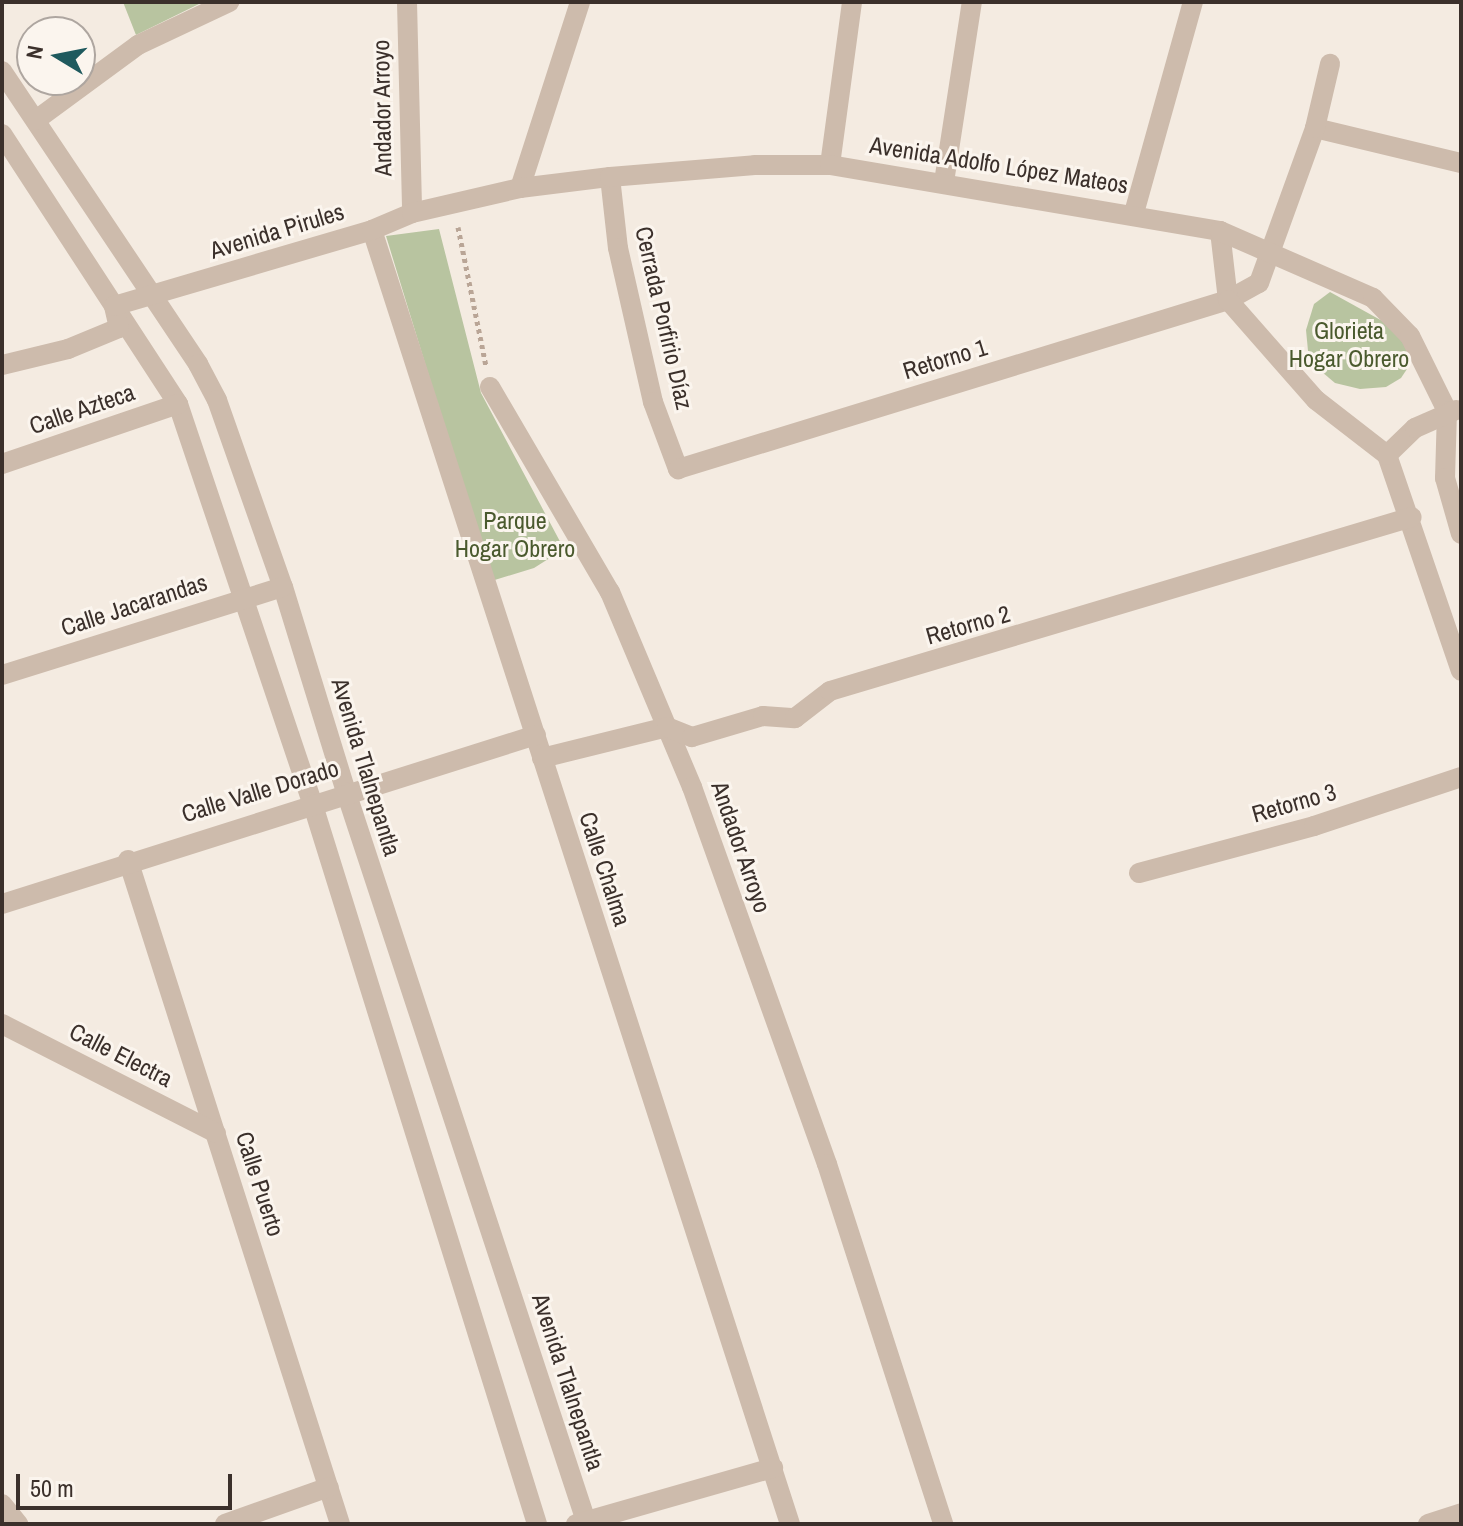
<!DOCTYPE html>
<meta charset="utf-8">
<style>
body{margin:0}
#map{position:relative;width:1463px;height:1526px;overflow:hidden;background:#f4ebe1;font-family:"Archivo Narrow",sans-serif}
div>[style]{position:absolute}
.green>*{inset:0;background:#b8c4a0}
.path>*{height:5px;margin-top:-2.5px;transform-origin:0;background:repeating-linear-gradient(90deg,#b9a596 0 4px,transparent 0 8px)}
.minor>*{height:20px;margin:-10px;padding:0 10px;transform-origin:10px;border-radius:10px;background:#cdbbac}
span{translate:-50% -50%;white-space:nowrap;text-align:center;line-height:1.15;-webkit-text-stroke:6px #fbf5ee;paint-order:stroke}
.street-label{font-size:24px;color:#3b302b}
.park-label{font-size:24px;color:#4a5a2e}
.frame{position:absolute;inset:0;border:4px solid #3b302b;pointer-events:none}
.north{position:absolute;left:16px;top:16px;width:80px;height:80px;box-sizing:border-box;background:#fbf5ee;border:2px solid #aea6a0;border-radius:50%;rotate:280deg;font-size:22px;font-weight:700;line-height:32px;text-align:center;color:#3b302b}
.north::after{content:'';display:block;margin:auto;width:28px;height:36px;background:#1f5a5e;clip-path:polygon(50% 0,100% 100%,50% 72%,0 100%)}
.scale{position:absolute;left:16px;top:1474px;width:216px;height:36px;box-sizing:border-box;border:4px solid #3b302b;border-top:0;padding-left:10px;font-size:24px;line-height:28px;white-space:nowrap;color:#3b302b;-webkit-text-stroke:6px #fbf5ee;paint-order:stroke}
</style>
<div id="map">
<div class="green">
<i style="clip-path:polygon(123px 2px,203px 2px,136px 35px)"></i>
<i style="clip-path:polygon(439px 229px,481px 393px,564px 549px,534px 568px,485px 583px,484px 556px,386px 236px)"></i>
<i style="clip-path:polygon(1330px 292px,1395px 328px,1409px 352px,1409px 366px,1401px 378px,1386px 387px,1360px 389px,1335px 383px,1309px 361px,1306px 330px,1314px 304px)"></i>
</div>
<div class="path">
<i style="left:458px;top:227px;width:142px;rotate:78.6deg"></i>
</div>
<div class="minor">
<i style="left:407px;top:2px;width:211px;rotate:88.6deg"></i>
<i style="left:2px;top:71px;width:353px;rotate:56.2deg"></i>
<i style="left:198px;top:364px;width:41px;rotate:62.2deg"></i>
<i style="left:217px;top:400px;width:198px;rotate:70.6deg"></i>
<i style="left:283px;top:587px;width:214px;rotate:72.9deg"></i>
<i style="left:346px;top:792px;width:771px;rotate:71.78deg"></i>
<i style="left:36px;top:120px;width:127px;rotate:-36.3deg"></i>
<i style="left:138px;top:45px;width:101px;rotate:-25.3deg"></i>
<i style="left:1315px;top:128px;width:150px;rotate:13.5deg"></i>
<i style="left:2px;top:134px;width:322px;rotate:56.9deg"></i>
<i style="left:178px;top:404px;width:420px;rotate:71.4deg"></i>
<i style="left:312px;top:802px;width:756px;rotate:72.69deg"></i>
<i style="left:830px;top:165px;width:164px;rotate:-82.3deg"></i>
<i style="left:610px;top:177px;width:71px;rotate:83.6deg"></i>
<i style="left:618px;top:248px;width:158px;rotate:77.2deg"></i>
<i style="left:653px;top:402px;width:72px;rotate:69.5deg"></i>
<i style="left:678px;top:469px;width:575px;rotate:-17.08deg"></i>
<i style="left:1228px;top:300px;width:35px;rotate:-29deg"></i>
<i style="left:1259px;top:283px;width:165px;rotate:-70.1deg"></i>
<i style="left:1315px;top:128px;width:66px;rotate:-76.8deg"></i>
<i style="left:944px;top:182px;width:182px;rotate:-81.2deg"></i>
<i style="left:520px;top:188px;width:195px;rotate:-72.1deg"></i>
<i style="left:1134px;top:213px;width:219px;rotate:-74.4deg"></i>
<i style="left:372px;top:230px;width:1360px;rotate:72.1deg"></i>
<i style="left:1220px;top:231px;width:69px;rotate:83.4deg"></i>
<i style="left:1228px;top:300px;width:133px;rotate:48.7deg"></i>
<i style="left:1316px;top:400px;width:90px;rotate:37.8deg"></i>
<i style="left:1387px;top:455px;width:228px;rotate:71.1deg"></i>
<i style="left:2px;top:365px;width:68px;rotate:-13.6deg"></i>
<i style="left:68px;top:349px;width:55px;rotate:-22.4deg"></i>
<i style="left:119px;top:328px;width:23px;rotate:-103deg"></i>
<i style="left:114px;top:306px;width:269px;rotate:-16.4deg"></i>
<i style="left:372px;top:230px;width:43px;rotate:-23deg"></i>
<i style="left:412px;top:213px;width:111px;rotate:-13deg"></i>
<i style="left:520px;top:188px;width:91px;rotate:-7deg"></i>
<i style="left:610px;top:177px;width:145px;rotate:-4.7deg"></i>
<i style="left:755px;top:165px;width:75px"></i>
<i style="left:830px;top:165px;width:396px;rotate:9.6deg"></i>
<i style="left:1220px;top:231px;width:167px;rotate:23.6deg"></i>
<i style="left:1373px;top:298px;width:53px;rotate:45.8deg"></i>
<i style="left:1410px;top:336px;width:84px;rotate:63.7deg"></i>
<i style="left:1447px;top:411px;width:67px;rotate:91.7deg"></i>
<i style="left:1445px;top:478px;width:58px;rotate:74.1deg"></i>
<i style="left:490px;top:387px;width:238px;rotate:59.7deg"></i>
<i style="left:610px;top:592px;width:212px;rotate:67.2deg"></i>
<i style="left:692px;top:787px;width:400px;rotate:70.3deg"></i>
<i style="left:827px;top:1164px;width:378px;rotate:72.1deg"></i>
<i style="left:1387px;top:455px;width:39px;rotate:-44deg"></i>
<i style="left:1415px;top:428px;width:45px;rotate:-23.7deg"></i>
<i style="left:2px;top:464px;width:186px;rotate:-18.8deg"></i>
<i style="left:2px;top:675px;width:294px;rotate:-17.4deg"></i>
<i style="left:542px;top:758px;width:129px;rotate:-13.9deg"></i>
<i style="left:667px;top:727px;width:27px;rotate:22deg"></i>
<i style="left:692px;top:737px;width:74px;rotate:-16.5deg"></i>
<i style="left:763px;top:716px;width:32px;rotate:4deg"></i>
<i style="left:795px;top:718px;width:44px;rotate:-37.6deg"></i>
<i style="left:830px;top:691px;width:607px;rotate:-16.65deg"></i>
<i style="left:128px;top:860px;width:697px;rotate:72.29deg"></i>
<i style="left:1139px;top:873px;width:181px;rotate:-15deg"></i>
<i style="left:1314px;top:826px;width:155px;rotate:-18.4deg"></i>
<i style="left:2px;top:904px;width:560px;rotate:-17.56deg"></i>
<i style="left:2px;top:1024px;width:240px;rotate:27deg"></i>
<i style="left:2px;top:1504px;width:26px;rotate:51deg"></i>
<i style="left:225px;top:1524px;width:110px;rotate:-19.6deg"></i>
<i style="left:576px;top:1524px;width:205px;rotate:-15.9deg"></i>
<i style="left:1428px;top:1524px;width:35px;rotate:-18deg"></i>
</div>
<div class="street-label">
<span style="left:382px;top:108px;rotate:-91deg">Andador Arroyo</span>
<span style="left:999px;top:165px;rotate:9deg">Avenida Adolfo López Mateos</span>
<span style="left:277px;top:231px;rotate:-17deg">Avenida Pirules</span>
<span style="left:664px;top:318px;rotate:77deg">Cerrada Porfirio Díaz</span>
<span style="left:945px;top:359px;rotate:-17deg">Retorno 1</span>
<span style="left:82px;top:409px;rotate:-19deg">Calle Azteca</span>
<span style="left:134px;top:605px;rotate:-18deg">Calle Jacarandas</span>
<span style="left:968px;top:625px;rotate:-16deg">Retorno 2</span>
<span style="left:366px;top:767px;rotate:73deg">Avenida Tlalnepantla</span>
<span style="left:260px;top:791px;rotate:-17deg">Calle Valle Dorado</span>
<span style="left:1294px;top:803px;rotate:-16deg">Retorno 3</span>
<span style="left:741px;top:847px;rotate:71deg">Andador Arroyo</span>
<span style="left:605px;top:869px;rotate:72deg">Calle Chalma</span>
<span style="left:121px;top:1055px;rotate:27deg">Calle Electra</span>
<span style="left:260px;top:1184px;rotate:72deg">Calle Puerto</span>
<span style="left:568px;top:1382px;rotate:72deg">Avenida Tlalnepantla</span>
</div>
<div class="park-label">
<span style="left:1349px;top:345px">Glorieta<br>Hogar Obrero</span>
<span style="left:515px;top:535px">Parque<br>Hogar Obrero</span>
</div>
<div class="frame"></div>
<div class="north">N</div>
<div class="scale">50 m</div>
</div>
